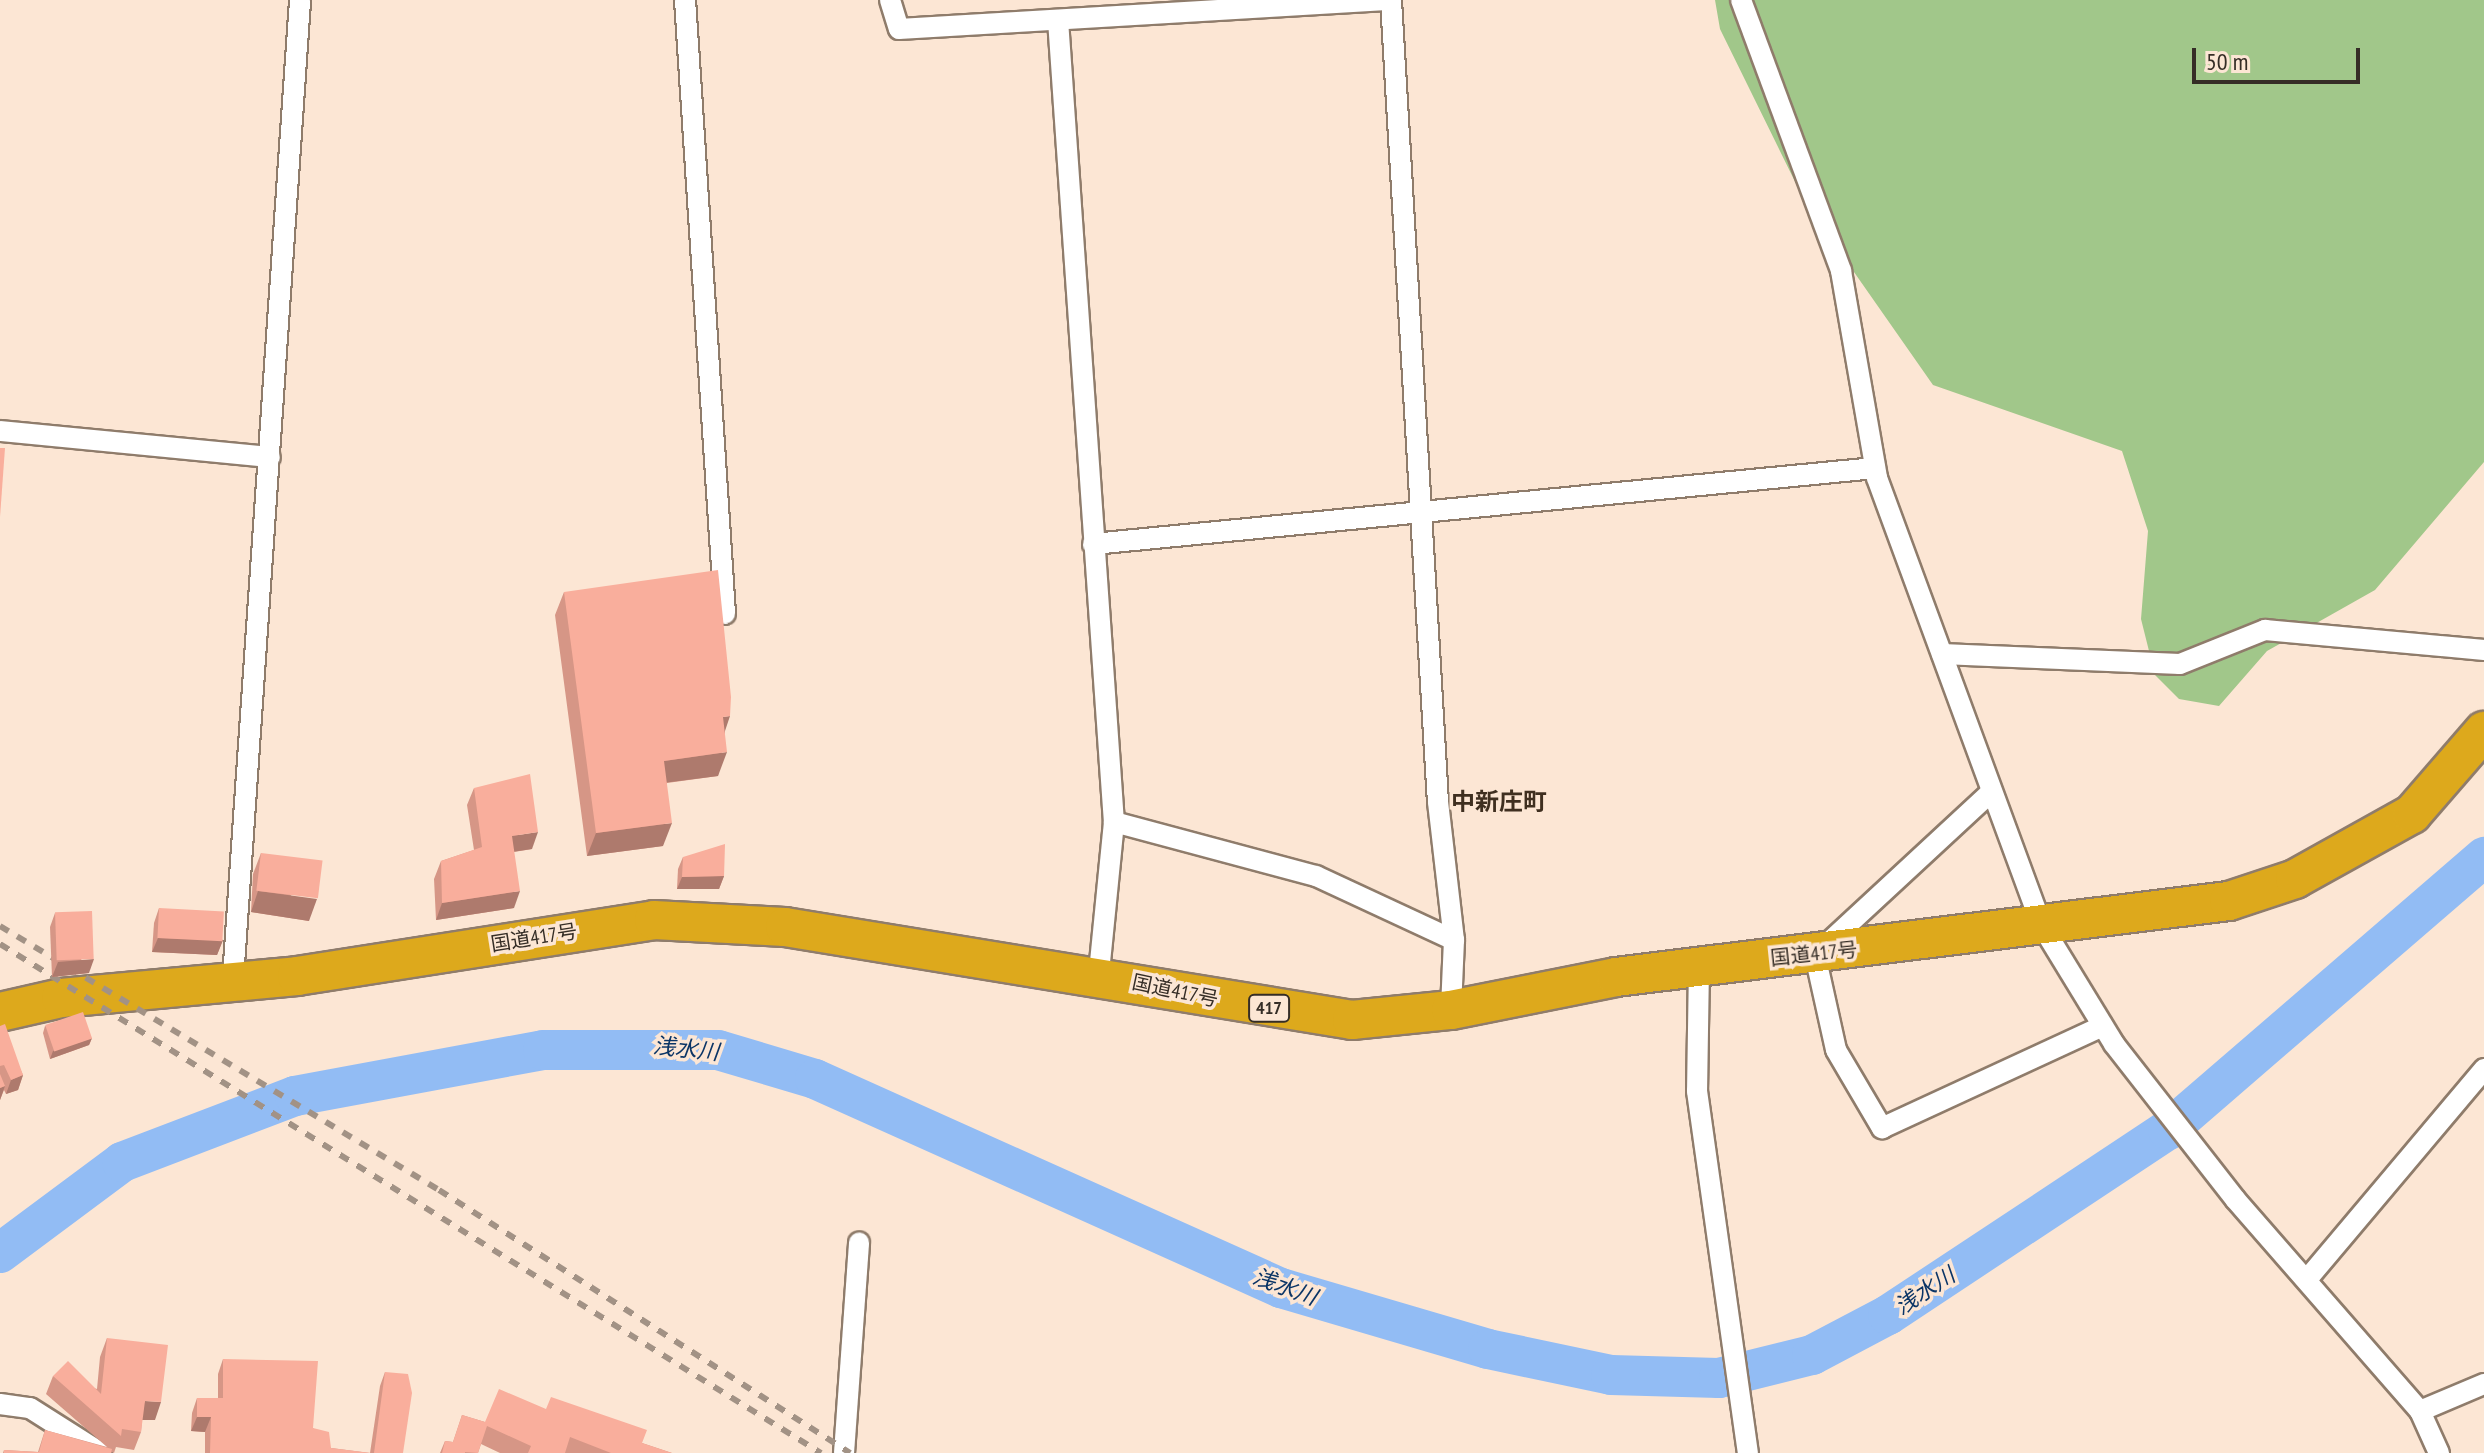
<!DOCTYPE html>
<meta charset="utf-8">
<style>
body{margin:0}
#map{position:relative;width:2484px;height:1453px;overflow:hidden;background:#fce6d4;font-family:"PT Sans Narrow","Noto Sans JP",sans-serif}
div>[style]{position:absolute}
.forest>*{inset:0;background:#a1c78a}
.river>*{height:40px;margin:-20px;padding:0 20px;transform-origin:20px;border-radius:20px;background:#92bcf4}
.roads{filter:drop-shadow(2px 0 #8f7c6b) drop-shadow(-2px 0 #8f7c6b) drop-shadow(0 2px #8f7c6b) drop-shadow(0 -2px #8f7c6b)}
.street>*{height:20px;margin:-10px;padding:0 10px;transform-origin:10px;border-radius:10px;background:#fff}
.highway>*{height:38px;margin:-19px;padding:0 19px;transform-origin:19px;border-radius:19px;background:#dda91c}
.rail>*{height:6px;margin-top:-3px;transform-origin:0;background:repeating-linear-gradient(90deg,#a29285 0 10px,transparent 0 20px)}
.wall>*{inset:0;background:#d69686}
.shaded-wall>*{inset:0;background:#ae7a6d}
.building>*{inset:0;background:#f9ae9c;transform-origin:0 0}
span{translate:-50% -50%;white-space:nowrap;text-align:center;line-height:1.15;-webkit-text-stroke:7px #fce6d4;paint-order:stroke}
.shield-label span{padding:2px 6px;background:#fce6d4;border:2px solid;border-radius:6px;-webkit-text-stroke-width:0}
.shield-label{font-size:18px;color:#352d26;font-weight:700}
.street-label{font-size:20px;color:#352d26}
.water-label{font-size:22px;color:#0b3566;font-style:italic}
.quarter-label{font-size:24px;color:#3f2f20;font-weight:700}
.scale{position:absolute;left:2192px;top:48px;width:168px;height:36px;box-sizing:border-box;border:4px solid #352d26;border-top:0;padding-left:10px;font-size:24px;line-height:28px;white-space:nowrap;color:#352d26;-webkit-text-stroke:6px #fce6d4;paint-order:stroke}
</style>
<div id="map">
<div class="forest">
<i style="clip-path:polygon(1715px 0,2484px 0,2484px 462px,2375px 590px,2267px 651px,2219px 706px,2179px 699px,2155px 675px,2141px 619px,2148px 531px,2122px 451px,1933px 385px,1805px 202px,1720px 29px)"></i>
</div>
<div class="river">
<i style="left:0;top:1253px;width:152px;rotate:-36.7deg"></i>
<i style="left:122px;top:1162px;width:185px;rotate:-20.9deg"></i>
<i style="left:295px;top:1096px;width:252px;rotate:-10.5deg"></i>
<i style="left:543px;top:1050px;width:175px"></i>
<i style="left:718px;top:1050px;width:101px;rotate:16.6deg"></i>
<i style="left:815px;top:1079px;width:511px;rotate:24.16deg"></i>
<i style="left:1281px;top:1288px;width:216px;rotate:16.4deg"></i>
<i style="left:1488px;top:1349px;width:126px;rotate:11.9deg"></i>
<i style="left:1611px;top:1375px;width:108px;rotate:1.6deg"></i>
<i style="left:1719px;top:1378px;width:96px;rotate:-13.9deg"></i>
<i style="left:1812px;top:1355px;width:86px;rotate:-27.8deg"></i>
<i style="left:1888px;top:1315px;width:336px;rotate:-33.5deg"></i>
<i style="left:2168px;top:1130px;width:418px;rotate:-40.8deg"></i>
</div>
<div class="roads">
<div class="street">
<i style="left:685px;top:0;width:615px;rotate:86.27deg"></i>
<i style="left:890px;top:0;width:30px;rotate:73deg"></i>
<i style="left:899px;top:29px;width:484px;rotate:-3.4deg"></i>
<i style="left:1391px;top:0;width:803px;rotate:86.65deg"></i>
<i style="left:1438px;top:802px;width:139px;rotate:83.4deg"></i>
<i style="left:1454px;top:940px;width:70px;rotate:92.5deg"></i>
<i style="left:1741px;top:0;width:289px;rotate:69.7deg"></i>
<i style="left:1841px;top:271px;width:210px;rotate:80.1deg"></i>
<i style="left:1877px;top:478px;width:477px;rotate:69.8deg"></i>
<i style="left:2042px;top:926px;width:138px;rotate:58.6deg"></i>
<i style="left:2114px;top:1044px;width:197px;rotate:52deg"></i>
<i style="left:2235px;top:1199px;width:281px;rotate:48.9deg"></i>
<i style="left:2420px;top:1411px;width:46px;rotate:65.7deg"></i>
<i style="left:1058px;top:20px;width:804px;rotate:86.01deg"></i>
<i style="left:1114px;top:822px;width:152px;rotate:95.7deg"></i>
<i style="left:0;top:431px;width:271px;rotate:5.5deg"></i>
<i style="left:1093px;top:544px;width:786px;rotate:-5.55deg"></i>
<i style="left:1942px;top:654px;width:238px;rotate:2.4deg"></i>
<i style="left:2180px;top:664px;width:92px;rotate:-21.8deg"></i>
<i style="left:2265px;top:630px;width:220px;rotate:5.2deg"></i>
<i style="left:1989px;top:794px;width:237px;rotate:137.2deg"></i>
<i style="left:1815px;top:955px;width:97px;rotate:77.5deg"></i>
<i style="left:1836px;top:1050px;width:91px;rotate:59.5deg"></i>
<i style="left:1882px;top:1128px;width:243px;rotate:-24.8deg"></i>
<i style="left:1114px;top:822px;width:209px;rotate:15deg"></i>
<i style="left:1316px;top:876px;width:152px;rotate:24.9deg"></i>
<i style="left:1699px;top:966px;width:125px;rotate:90.9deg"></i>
<i style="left:1697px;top:1091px;width:366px;rotate:82deg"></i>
<i style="left:233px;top:979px;width:981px;rotate:-86.08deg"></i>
<i style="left:2309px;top:1277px;width:272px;rotate:-49.9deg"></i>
<i style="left:0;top:1404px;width:30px;rotate:8deg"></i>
<i style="left:30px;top:1408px;width:84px;rotate:32.4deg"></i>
<i style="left:2420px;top:1411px;width:69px;rotate:-22.9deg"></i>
<i style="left:844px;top:1453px;width:211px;rotate:-85.9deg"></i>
</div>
<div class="highway">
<i style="left:0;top:1012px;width:63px;rotate:-12.9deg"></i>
<i style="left:61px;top:998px;width:237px;rotate:-5.3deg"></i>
<i style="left:297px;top:976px;width:361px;rotate:-8.9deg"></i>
<i style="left:654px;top:920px;width:131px;rotate:3.1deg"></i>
<i style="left:785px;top:927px;width:575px;rotate:9.31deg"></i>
<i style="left:1352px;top:1020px;width:100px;rotate:-5.8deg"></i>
<i style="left:1451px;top:1010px;width:168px;rotate:-11.3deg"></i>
<i style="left:1616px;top:977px;width:618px;rotate:-7.07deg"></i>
<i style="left:2229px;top:901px;width:70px;rotate:-18.4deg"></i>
<i style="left:2295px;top:879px;width:134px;rotate:-29.1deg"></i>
<i style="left:2412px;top:814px;width:110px;rotate:-49.1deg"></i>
</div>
</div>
<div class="rail">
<i style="left:0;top:926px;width:512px;rotate:31.02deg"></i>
<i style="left:439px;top:1190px;width:488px;rotate:32.6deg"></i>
<i style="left:0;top:944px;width:966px;rotate:31.8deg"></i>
</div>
<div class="wall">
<i style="clip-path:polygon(564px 592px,725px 731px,718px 776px,667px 783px,663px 846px,587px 856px,555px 615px)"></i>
<i style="clip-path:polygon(474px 788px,532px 849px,514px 852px,514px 908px,436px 920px,434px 879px,441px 861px,474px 850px,467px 805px)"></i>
<i style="clip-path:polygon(261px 853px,309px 921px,251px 912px,253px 874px)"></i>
<i style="clip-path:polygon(683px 857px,724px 876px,719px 889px,677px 889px,678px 869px)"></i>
<i style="clip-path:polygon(159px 908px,223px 940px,217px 955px,152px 952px,154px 923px)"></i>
<i style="clip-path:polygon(55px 913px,89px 973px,52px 977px,50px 927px)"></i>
<i style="clip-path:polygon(0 1026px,23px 1075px,18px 1090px,6px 1094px,4px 1090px,0 1100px)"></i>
<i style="clip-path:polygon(45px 1026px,92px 1038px,89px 1045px,50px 1059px,43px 1033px)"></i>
<i style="clip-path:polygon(107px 1338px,155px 1420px,142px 1420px,141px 1432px,134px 1450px,116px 1447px,114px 1453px,112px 1452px,111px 1453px,3px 1453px,4px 1450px,38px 1452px,45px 1430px,107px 1447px,46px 1394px,53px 1376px,97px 1389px,100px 1357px)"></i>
<i style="clip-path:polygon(223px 1359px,313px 1428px,331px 1448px,370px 1453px,380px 1386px,385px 1372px,403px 1453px,205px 1453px,205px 1432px,191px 1431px,192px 1413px,197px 1398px,218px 1398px,218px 1374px)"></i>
<i style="clip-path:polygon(546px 1409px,642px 1443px,672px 1453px,500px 1453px,481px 1444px,478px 1453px,440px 1453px,445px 1441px,453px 1442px,462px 1415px,485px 1422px)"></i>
</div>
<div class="shaded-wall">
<i style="clip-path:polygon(730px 716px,722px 740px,723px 717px)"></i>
<i style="clip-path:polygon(727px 752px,718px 776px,655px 784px,664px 761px)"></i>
<i style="clip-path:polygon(672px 823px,663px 846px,587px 856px,596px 833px)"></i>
<i style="clip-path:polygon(538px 832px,532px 849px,505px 853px,512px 836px)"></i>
<i style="clip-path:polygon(724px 876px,719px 889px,677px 889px,682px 877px)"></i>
<i style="clip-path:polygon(258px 891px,317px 899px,309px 921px,251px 912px)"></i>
<i style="clip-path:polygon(520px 891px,514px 908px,436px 920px,442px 903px)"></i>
<i style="clip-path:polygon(158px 938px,223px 940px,217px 955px,152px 952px)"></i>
<i style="clip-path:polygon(94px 959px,89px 973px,52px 977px,58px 962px)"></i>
<i style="clip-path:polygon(92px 1038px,89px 1045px,50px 1059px,53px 1051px)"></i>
<i style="clip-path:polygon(23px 1075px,18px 1090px,6px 1094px,11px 1080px)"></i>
<i style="clip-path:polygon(5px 1086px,0 1100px,0 1088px)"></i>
<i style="clip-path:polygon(145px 1401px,161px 1402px,155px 1420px,138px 1420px)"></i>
<i style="clip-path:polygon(197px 1417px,211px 1417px,205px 1432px,191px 1431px)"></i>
</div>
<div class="building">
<i style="clip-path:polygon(0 448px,5px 448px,0 517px)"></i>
<i style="clip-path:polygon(718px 570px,731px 697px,730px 716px,723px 717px,727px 752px,664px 761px,672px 823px,596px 833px,564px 592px)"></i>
<i style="clip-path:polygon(530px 774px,538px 832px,512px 836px,520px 891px,442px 903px,441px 861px,482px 847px,474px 788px)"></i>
<i style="clip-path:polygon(725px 844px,724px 876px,682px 877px,683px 857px)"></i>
<i style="left:261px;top:853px;width:62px;height:38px;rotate:7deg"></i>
<i style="left:159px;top:908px;width:65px;height:30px;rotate:3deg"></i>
<i style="left:92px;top:911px;width:48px;height:37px;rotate:88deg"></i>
<i style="left:83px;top:1012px;width:28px;height:40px;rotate:71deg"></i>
<i style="clip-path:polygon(5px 1024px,23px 1075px,11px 1080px,4px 1065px,0 1066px,0 1026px)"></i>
<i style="clip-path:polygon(0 1074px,5px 1086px,0 1088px)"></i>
<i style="clip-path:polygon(107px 1338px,168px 1345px,161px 1402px,145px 1401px,141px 1432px,122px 1429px,121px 1436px,53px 1376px,68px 1361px,101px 1394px)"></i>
<i style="clip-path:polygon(223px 1359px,318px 1361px,313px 1428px,329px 1432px,331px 1448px,371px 1453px,210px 1453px,211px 1417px,197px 1417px,197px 1398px,223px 1398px)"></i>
<i style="clip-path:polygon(385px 1372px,408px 1374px,412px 1393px,403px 1453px,374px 1453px)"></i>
<i style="clip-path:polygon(499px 1389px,546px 1409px,551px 1397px,647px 1430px,642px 1443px,672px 1453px,611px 1453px,570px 1437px,565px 1453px,528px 1453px,531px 1446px,487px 1426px,478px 1453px,465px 1452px,465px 1453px,442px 1453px,445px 1441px,453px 1442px,462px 1415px,485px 1422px)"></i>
<i style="clip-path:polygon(45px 1430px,112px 1449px,111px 1453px,4px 1453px,4px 1450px,39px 1452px)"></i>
</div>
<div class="shield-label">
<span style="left:1269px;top:1008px">417</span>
</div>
<div class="street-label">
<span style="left:534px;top:938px;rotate:-9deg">国道417号</span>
<span style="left:1814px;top:954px;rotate:-6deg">国道417号</span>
<span style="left:1175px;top:991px;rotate:12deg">国道417号</span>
</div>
<div class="water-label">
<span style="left:686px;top:1049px;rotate:6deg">浅水川</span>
<span style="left:1285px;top:1287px;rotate:20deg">浅水川</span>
<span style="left:1925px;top:1291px;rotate:-33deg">浅水川</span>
</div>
<div class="quarter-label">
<span style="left:1499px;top:802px">中新庄町</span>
</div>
<div class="scale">50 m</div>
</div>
